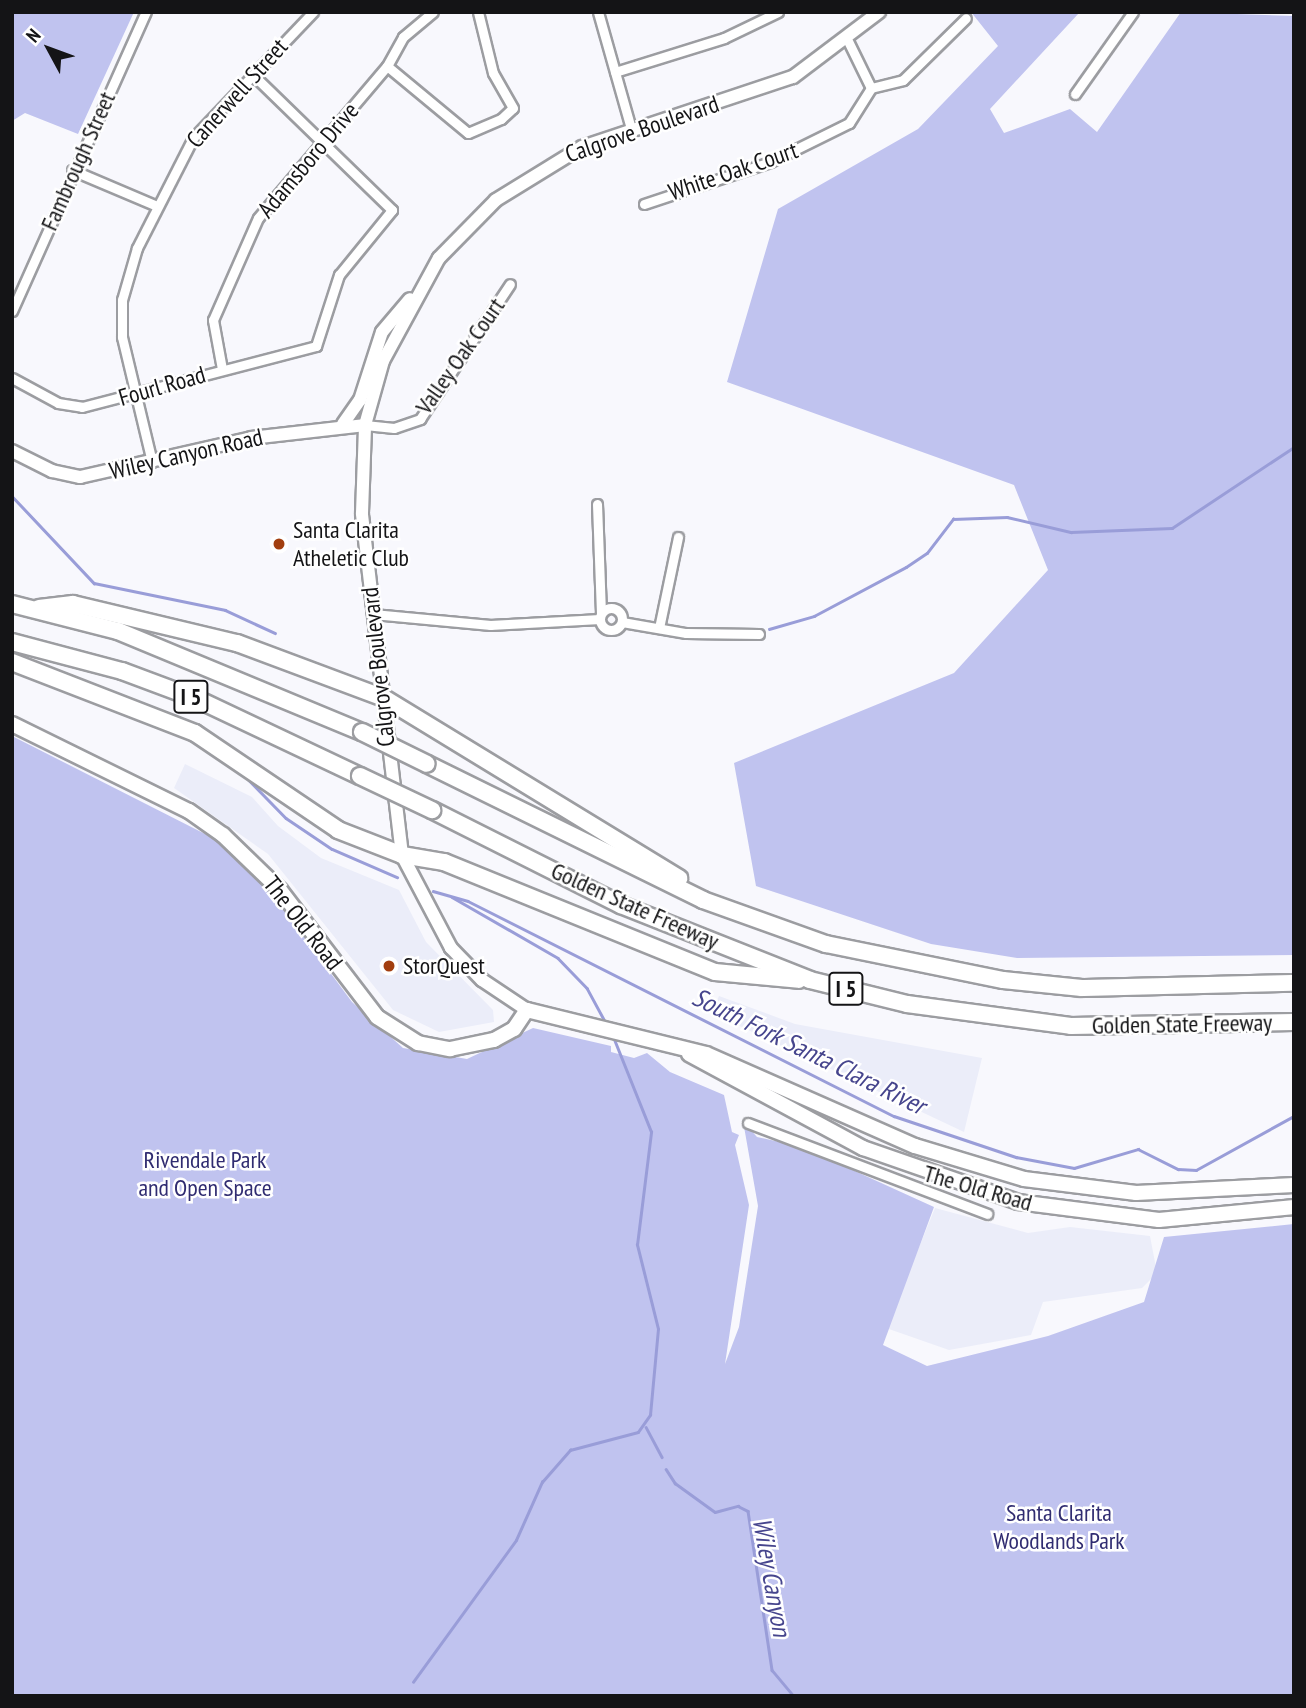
<!DOCTYPE html>
<style>
body{margin:0}
#map{position:relative;width:1306px;height:1708px;overflow:hidden;background:#f8f8fd;font-family:"PT Sans Narrow",sans-serif}
div>[style]{position:absolute}
.built>*{inset:0;background:#ebedf9}
.green>*{inset:0;background:#c0c3ef}
.stream>*{height:2.5px;margin:-1.25px;padding:0 1.25px;transform-origin:1.25px;border-radius:1.25px;background:#999dd8}
.roads{filter:drop-shadow(2px 0 #9c9da1) drop-shadow(-2px 0 #9c9da1) drop-shadow(0 2px #9c9da1) drop-shadow(0 -2px #9c9da1)}
.street>*{height:9px;margin:-4.5px;padding:0 4.5px;transform-origin:4.5px;border-radius:4.5px;background:#fff}
.street>.ring{margin:-4.5px;padding:0;box-sizing:content-box;background:none;border:9px solid #fff;border-radius:50%}
.secondary>*{height:12px;margin:-6px;padding:0 6px;transform-origin:6px;border-radius:6px;background:#fff}
.primary>*{height:14px;margin:-7px;padding:0 7px;transform-origin:7px;border-radius:7px;background:#fff}
.highway>*{height:16px;margin:-8px;padding:0 8px;transform-origin:8px;border-radius:8px;background:#fff}
.bridges{filter:drop-shadow(2px 0 #9c9da1) drop-shadow(-2px 0 #9c9da1) drop-shadow(0 2px #9c9da1) drop-shadow(0 -2px #9c9da1)}
.highway-bridge>*{height:16px;margin:-8px;padding:0 8px;transform-origin:8px;border-radius:8px;background:#fff}
.dots>*{width:19px;height:19px;translate:-50% -50%;box-sizing:border-box;border:4px solid #fff;border-radius:50%}
span{translate:-50% -50%;white-space:nowrap;text-align:center;line-height:1.15;-webkit-text-stroke:5px #fff;paint-order:stroke}
.shield-label span{padding:2px 5px;background:#fff;border:2px solid;border-radius:5px;-webkit-text-stroke-width:0}
.shield-label{font-size:23px;color:#141416;font-weight:700}
.street-label{font-size:24px;color:#141416}
.poi-label{font-size:24px;color:#141416}
.left{translate:0 -50%;text-align:left}
.park-label{font-size:24px;color:#302c71}
.water-label{font-size:26px;color:#46458d;font-style:italic}
.frame{position:absolute;inset:0;border:14px solid #141416;pointer-events:none}
.north{position:absolute;left:14px;top:14px;width:70px;height:70px;-webkit-text-stroke:5px #fff;paint-order:stroke;rotate:311deg;font-size:19px;font-weight:700;line-height:28px;text-align:center;color:#141416}
.north::after{content:'';display:block;margin:auto;width:24px;height:32px;background:#141416;clip-path:polygon(50% 0,100% 100%,50% 72%,0 100%)}
</style>
<div id="map">
<div class="built">
<i style="clip-path:polygon(185px 764px,252px 797px,278px 826px,321px 858px,399px 890px,426px 942px,493px 1010px,494px 1022px,439px 1032px,393px 1010px,268px 854px,174px 788px)"></i>
<i style="clip-path:polygon(719px 996px,795px 1024px,982px 1058px,964px 1132px,712px 1013px)"></i>
<i style="clip-path:polygon(935px 1208px,1028px 1233px,1070px 1227px,1150px 1236px,1157px 1273px,1142px 1288px,1043px 1302px,1031px 1335px,949px 1350px,886px 1328px)"></i>
</div>
<div class="green">
<i style="clip-path:polygon(12px 12px,134px 12px,78px 134px,25px 113px,12px 121px)"></i>
<i style="clip-path:polygon(971px 12px,1079px 13px,990px 109px,1004px 133px,1070px 109px,1097px 132px,1181px 12px,1294px 16px,1294px 955px,1017px 958px,931px 944px,756px 886px,734px 763px,954px 673px,1048px 570px,1014px 485px,727px 382px,778px 209px,918px 129px,998px 46px)"></i>
<i style="clip-path:polygon(12px 736px,213px 838px,263px 882px,352px 1002px,403px 1048px,467px 1059px,533px 1028px,611px 1046px,611px 1052px,634px 1058px,647px 1053px,670px 1072px,724px 1095px,732px 1132px,739px 1135px,735px 1145px,749px 1205px,725px 1364px,739px 1327px,758px 1206px,743px 1121px,757px 1137px,802px 1147px,934px 1207px,883px 1345px,927px 1366px,1048px 1336px,1144px 1302px,1164px 1237px,1294px 1224px,1294px 1696px,12px 1696px)"></i>
</div>
<div class="stream">
<i style="left:12px;top:496px;width:120px;rotate:46.7deg"></i>
<i style="left:94px;top:583px;width:134px;rotate:11.6deg"></i>
<i style="left:225px;top:610px;width:55px;rotate:24.7deg"></i>
<i style="left:769px;top:629px;width:47px;rotate:-16.1deg"></i>
<i style="left:814px;top:616px;width:104px;rotate:-28deg"></i>
<i style="left:906px;top:567px;width:25px;rotate:-34deg"></i>
<i style="left:927px;top:553px;width:43px;rotate:-52.6deg"></i>
<i style="left:953px;top:519px;width:54px;rotate:-2.1deg"></i>
<i style="left:1007px;top:517px;width:66px;rotate:13.2deg"></i>
<i style="left:1071px;top:532px;width:101px;rotate:-2.3deg"></i>
<i style="left:1172px;top:528px;width:146px;rotate:-33.6deg"></i>
<i style="left:244px;top:775px;width:60px;rotate:45.7deg"></i>
<i style="left:286px;top:818px;width:55px;rotate:34deg"></i>
<i style="left:332px;top:849px;width:71px;rotate:23.3deg"></i>
<i style="left:433px;top:891px;width:36px;rotate:16deg"></i>
<i style="left:468px;top:901px;width:477px;rotate:26.8deg"></i>
<i style="left:894px;top:1116px;width:129px;rotate:18.6deg"></i>
<i style="left:1016px;top:1157px;width:59px;rotate:10.7deg"></i>
<i style="left:1074px;top:1168px;width:67px;rotate:-16.5deg"></i>
<i style="left:1138px;top:1149px;width:45px;rotate:26.6deg"></i>
<i style="left:1178px;top:1169px;width:18px;rotate:3deg"></i>
<i style="left:1196px;top:1170px;width:112px;rotate:-28.9deg"></i>
<i style="left:452px;top:897px;width:122px;rotate:29.9deg"></i>
<i style="left:558px;top:958px;width:42px;rotate:46deg"></i>
<i style="left:587px;top:988px;width:42px;rotate:61.6deg"></i>
<i style="left:646px;top:1427px;width:34px;rotate:62deg"></i>
<i style="left:666px;top:1469px;width:17px;rotate:57deg"></i>
<i style="left:675px;top:1483px;width:49px;rotate:35.9deg"></i>
<i style="left:715px;top:1512px;width:24px;rotate:-15deg"></i>
<i style="left:738px;top:1506px;width:11px;rotate:27deg"></i>
<i style="left:748px;top:1511px;width:161px;rotate:81.4deg"></i>
<i style="left:772px;top:1670px;width:34px;rotate:50deg"></i>
<i style="left:413px;top:1682px;width:175px;rotate:-54deg"></i>
<i style="left:516px;top:1540px;width:64px;rotate:-65.9deg"></i>
<i style="left:542px;top:1482px;width:43px;rotate:-48.8deg"></i>
<i style="left:570px;top:1450px;width:70px;rotate:-14.8deg"></i>
<i style="left:638px;top:1432px;width:21px;rotate:-55deg"></i>
<i style="left:650px;top:1415px;width:86px;rotate:-84.7deg"></i>
<i style="left:658px;top:1329px;width:87px;rotate:-104deg"></i>
<i style="left:637px;top:1245px;width:114px;rotate:-82.9deg"></i>
<i style="left:651px;top:1132px;width:102px;rotate:-111.8deg"></i>
</div>
<div class="roads">
<div class="street">
<i style="left:598px;top:12px;width:122px;rotate:74.2deg"></i>
<i style="left:387px;top:66px;width:105px;rotate:39.6deg"></i>
<i style="left:468px;top:133px;width:36px;rotate:-23deg"></i>
<i style="left:501px;top:119px;width:16px;rotate:-43deg"></i>
<i style="left:513px;top:108px;width:40px;rotate:-119.7deg"></i>
<i style="left:493px;top:73px;width:63px;rotate:-103.8deg"></i>
<i style="left:615px;top:72px;width:114px;rotate:-17.3deg"></i>
<i style="left:724px;top:38px;width:60px;rotate:-25.7deg"></i>
<i style="left:871px;top:88px;width:33px;rotate:-14deg"></i>
<i style="left:903px;top:80px;width:88px;rotate:-44.5deg"></i>
<i style="left:1075px;top:94px;width:100px;rotate:-54.7deg"></i>
<i style="left:72px;top:170px;width:92px;rotate:23deg"></i>
<i style="left:644px;top:204px;width:133px;rotate:-18.4deg"></i>
<i style="left:770px;top:162px;width:88px;rotate:-26.3deg"></i>
<i style="left:849px;top:123px;width:41px;rotate:-57.8deg"></i>
<i style="left:871px;top:88px;width:52px;rotate:-116.1deg"></i>
<i style="left:12px;top:311px;width:328px;rotate:-65.9deg"></i>
<i style="left:222px;top:369px;width:50px;rotate:-100.4deg"></i>
<i style="left:213px;top:320px;width:111px;rotate:-66.2deg"></i>
<i style="left:258px;top:218px;width:199px;rotate:-49.7deg"></i>
<i style="left:387px;top:66px;width:33px;rotate:-61deg"></i>
<i style="left:403px;top:37px;width:39px;rotate:-40deg"></i>
<i style="left:12px;top:378px;width:52px;rotate:28.5deg"></i>
<i style="left:58px;top:403px;width:24px;rotate:9deg"></i>
<i style="left:82px;top:407px;width:242px;rotate:-14.6deg"></i>
<i style="left:316px;top:346px;width:75px;rotate:-72.1deg"></i>
<i style="left:339px;top:275px;width:84px;rotate:-50.8deg"></i>
<i style="left:392px;top:210px;width:194px;rotate:-135.8deg"></i>
<i style="left:365px;top:425px;width:29px;rotate:6deg"></i>
<i style="left:394px;top:428px;width:28px;rotate:-19deg"></i>
<i style="left:420px;top:419px;width:162px;rotate:-56.3deg"></i>
<i style="left:152px;top:462px;width:129px;rotate:-103.5deg"></i>
<i style="left:122px;top:337px;width:37px;rotate:-90deg"></i>
<i style="left:122px;top:300px;width:54px;rotate:-73.9deg"></i>
<i style="left:137px;top:248px;width:123px;rotate:-63deg"></i>
<i style="left:193px;top:138px;width:174px;rotate:-46.4deg"></i>
<i style="left:597px;top:504px;width:109px;rotate:87.9deg"></i>
<i class="ring" style="left:600px;top:608px;width:13px;height:13px"></i>
<i style="left:373px;top:614px;width:118px;rotate:5.4deg"></i>
<i style="left:490px;top:625px;width:110px;rotate:-3.1deg"></i>
<i style="left:622px;top:622px;width:65px;rotate:9.8deg"></i>
<i style="left:686px;top:633px;width:73px;rotate:0.8deg"></i>
<i style="left:659px;top:628px;width:93px;rotate:-78.2deg"></i>
<i style="left:748px;top:1123px;width:256px;rotate:20.8deg"></i>
</div>
<div class="secondary">
<i style="left:343px;top:424px;width:29px;rotate:-55deg"></i>
<i style="left:360px;top:400px;width:71px;rotate:-72.1deg"></i>
<i style="left:382px;top:332px;width:43px;rotate:-49.7deg"></i>
<i style="left:12px;top:451px;width:45px;rotate:26.6deg"></i>
<i style="left:52px;top:471px;width:29px;rotate:12deg"></i>
<i style="left:80px;top:477px;width:175px;rotate:-12.8deg"></i>
<i style="left:251px;top:438px;width:115px;rotate:-6.5deg"></i>
<i style="left:527px;top:1010px;width:54px;rotate:-146.3deg"></i>
<i style="left:482px;top:980px;width:45px;rotate:-134.1deg"></i>
<i style="left:451px;top:948px;width:105px;rotate:-117.8deg"></i>
<i style="left:402px;top:855px;width:344px;rotate:-96.7deg"></i>
<i style="left:362px;top:513px;width:88px;rotate:-88deg"></i>
<i style="left:365px;top:425px;width:66px;rotate:-74.3deg"></i>
<i style="left:383px;top:361px;width:117px;rotate:-61.5deg"></i>
<i style="left:439px;top:258px;width:81px;rotate:-45.5deg"></i>
<i style="left:496px;top:200px;width:101px;rotate:-31.6deg"></i>
<i style="left:582px;top:147px;width:222px;rotate:-18.4deg"></i>
<i style="left:793px;top:77px;width:108px;rotate:-37.1deg"></i>
</div>
<div class="primary">
<i style="left:12px;top:724px;width:197px;rotate:26.2deg"></i>
<i style="left:189px;top:811px;width:42px;rotate:35.2deg"></i>
<i style="left:223px;top:835px;width:79px;rotate:44deg"></i>
<i style="left:280px;top:890px;width:160px;rotate:52.6deg"></i>
<i style="left:377px;top:1017px;width:49px;rotate:32.4deg"></i>
<i style="left:418px;top:1043px;width:33px;rotate:11deg"></i>
<i style="left:450px;top:1049px;width:45px;rotate:-11.6deg"></i>
<i style="left:494px;top:1040px;width:23px;rotate:-29deg"></i>
<i style="left:514px;top:1029px;width:23px;rotate:-56deg"></i>
<i style="left:527px;top:1010px;width:184px;rotate:13.8deg"></i>
<i style="left:706px;top:1054px;width:228px;rotate:23.8deg"></i>
<i style="left:915px;top:1146px;width:114px;rotate:16.8deg"></i>
<i style="left:1024px;top:1179px;width:113px;rotate:7.1deg"></i>
<i style="left:1136px;top:1193px;width:158px;rotate:-2.9deg"></i>
<i style="left:689px;top:1054px;width:198px;rotate:28.4deg"></i>
<i style="left:863px;top:1148px;width:164px;rotate:19.2deg"></i>
<i style="left:1018px;top:1202px;width:142px;rotate:7.3deg"></i>
<i style="left:1159px;top:1220px;width:136px;rotate:-5.5deg"></i>
</div>
<div class="highway">
<i style="left:12px;top:604px;width:109px;rotate:14.3deg"></i>
<i style="left:118px;top:631px;width:264px;rotate:22.5deg"></i>
<i style="left:39px;top:608px;width:34px;rotate:-7deg"></i>
<i style="left:73px;top:604px;width:169px;rotate:13.4deg"></i>
<i style="left:237px;top:643px;width:157px;rotate:20.5deg"></i>
<i style="left:384px;top:698px;width:346px;rotate:31.4deg"></i>
<i style="left:12px;top:642px;width:114px;rotate:14.8deg"></i>
<i style="left:122px;top:671px;width:80px;rotate:20.5deg"></i>
<i style="left:197px;top:699px;width:180px;rotate:25.3deg"></i>
<i style="left:12px;top:662px;width:196px;rotate:21.2deg"></i>
<i style="left:195px;top:733px;width:173px;rotate:34.1deg"></i>
<i style="left:338px;top:830px;width:69px;rotate:21.3deg"></i>
<i style="left:402px;top:855px;width:43px;rotate:9.5deg"></i>
<i style="left:444px;top:862px;width:292px;rotate:22.1deg"></i>
<i style="left:715px;top:972px;width:84px;rotate:5.4deg"></i>
<i style="left:427px;top:764px;width:308px;rotate:26.2deg"></i>
<i style="left:703px;top:900px;width:131px;rotate:19.7deg"></i>
<i style="left:826px;top:944px;width:181px;rotate:11.5deg"></i>
<i style="left:1003px;top:980px;width:79px;rotate:5.8deg"></i>
<i style="left:1082px;top:988px;width:212px;rotate:-1.4deg"></i>
<i style="left:432px;top:810px;width:212px;rotate:26.7deg"></i>
<i style="left:621px;top:905px;width:203px;rotate:21.6deg"></i>
<i style="left:810px;top:980px;width:100px;rotate:13.9deg"></i>
<i style="left:907px;top:1004px;width:165px;rotate:7.6deg"></i>
<i style="left:1071px;top:1026px;width:223px;rotate:-1deg"></i>
</div>
</div>
<div class="bridges">
<div class="highway-bridge">
<i style="left:362px;top:732px;width:72px;rotate:26.2deg"></i>
<i style="left:360px;top:776px;width:80px;rotate:25.3deg"></i>
</div>
</div>
<div class="dots">
<i style="left:279px;top:544px;background:#a23e0f"></i>
<i style="left:389px;top:966px;background:#a23e0f"></i>
</div>
<div class="shield-label">
<span style="left:191px;top:697px">I 5</span>
<span style="left:846px;top:989px">I 5</span>
</div>
<div class="street-label">
<span style="left:237px;top:93px;rotate:-48deg">Canerwell Street</span>
<span style="left:642px;top:129px;rotate:-19deg">Calgrove Boulevard</span>
<span style="left:308px;top:160px;rotate:-50deg">Adamsboro Drive</span>
<span style="left:78px;top:161px;rotate:-66deg">Fambrough Street</span>
<span style="left:733px;top:171px;rotate:-19deg">White Oak Court</span>
<span style="left:460px;top:356px;rotate:-55deg">Valley Oak Court</span>
<span style="left:162px;top:386px;rotate:-16deg">Fourl Road</span>
<span style="left:186px;top:454px;rotate:-13deg">Wiley Canyon Road</span>
<span style="left:378px;top:667px;rotate:-96deg">Calgrove Boulevard</span>
<span style="left:635px;top:906px;rotate:24deg">Golden State Freeway</span>
<span style="left:303px;top:923px;rotate:52deg">The Old Road</span>
<span style="left:1182px;top:1024px;rotate:-1deg">Golden State Freeway</span>
<span style="left:978px;top:1188px;rotate:16deg">The Old Road</span>
</div>
<div class="poi-label">
<span class="left" style="left:293px;top:544px">Santa Clarita<br>Atheletic Club</span>
<span class="left" style="left:403px;top:966px">StorQuest</span>
</div>
<div class="park-label">
<span style="left:205px;top:1174px">Rivendale Park<br>and Open Space</span>
<span style="left:1059px;top:1527px">Santa Clarita<br>Woodlands Park</span>
</div>
<div class="water-label">
<span style="left:809px;top:1051px;rotate:26deg">South Fork Santa Clara River</span>
<span style="left:772px;top:1577px;rotate:80deg">Wiley Canyon</span>
</div>
<div class="frame"></div>
<div class="north">N</div>
</div>
